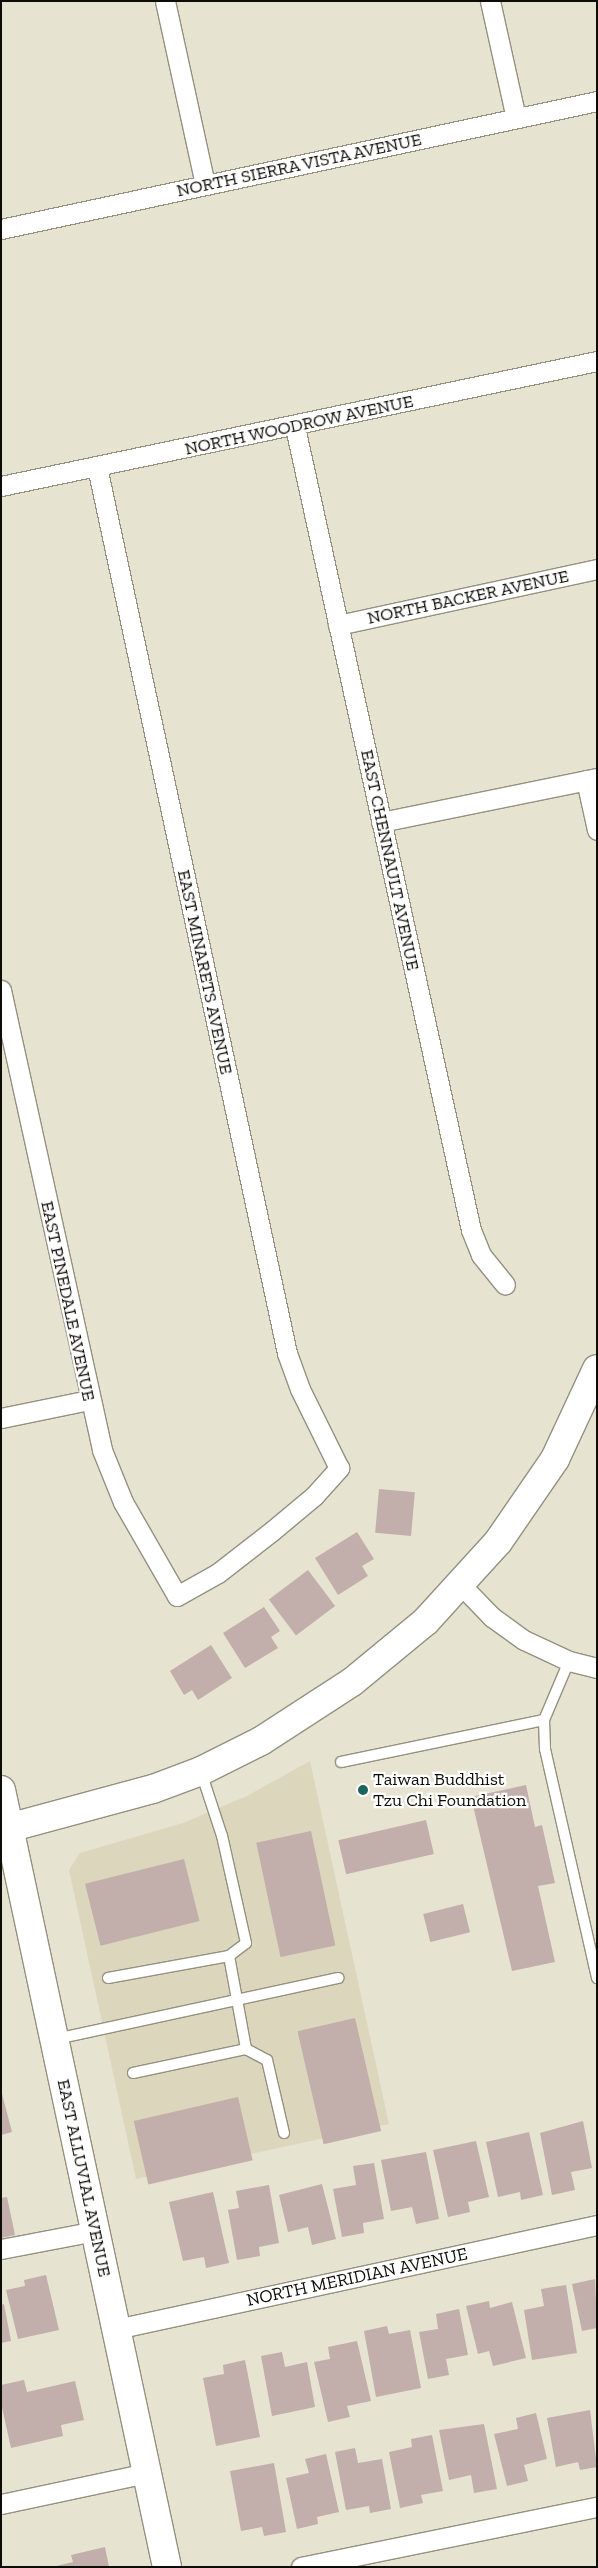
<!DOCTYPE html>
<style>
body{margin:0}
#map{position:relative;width:598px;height:2568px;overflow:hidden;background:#e7e3d1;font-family:"Zilla Slab",serif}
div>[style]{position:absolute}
.built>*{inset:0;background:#dcd6bd}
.building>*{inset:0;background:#c2aeaa;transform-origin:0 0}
.roads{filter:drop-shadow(1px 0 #949180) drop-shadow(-1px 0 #949180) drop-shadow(0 1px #949180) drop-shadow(0 -1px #949180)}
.lane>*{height:10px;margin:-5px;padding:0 5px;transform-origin:5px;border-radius:5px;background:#fff}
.street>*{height:19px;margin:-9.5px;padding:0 9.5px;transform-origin:9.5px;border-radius:9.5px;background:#fff}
.secondary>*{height:28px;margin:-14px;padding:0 14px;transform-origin:14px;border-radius:14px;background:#fff}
.dots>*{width:14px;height:14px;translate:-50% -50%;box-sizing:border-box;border:2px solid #fff;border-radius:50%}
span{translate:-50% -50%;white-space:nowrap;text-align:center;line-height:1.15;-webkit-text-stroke:4.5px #fff;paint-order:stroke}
.street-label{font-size:18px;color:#0d0c06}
.poi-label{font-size:18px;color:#0d0c06}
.left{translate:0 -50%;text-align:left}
.frame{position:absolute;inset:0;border:2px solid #0d0c06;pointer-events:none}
</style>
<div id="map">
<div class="built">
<i style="clip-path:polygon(310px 1761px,389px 2124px,136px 2179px,69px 1870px,80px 1853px,183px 1823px,247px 1796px)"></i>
</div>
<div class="building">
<i style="left:379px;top:1489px;width:36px;height:44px;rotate:5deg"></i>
<i style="clip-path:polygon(357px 1532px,374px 1559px,362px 1566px,368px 1576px,338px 1595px,315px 1558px)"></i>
<i style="left:308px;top:1570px;width:45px;height:49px;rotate:53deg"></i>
<i style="clip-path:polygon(264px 1607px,280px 1631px,271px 1637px,278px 1648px,245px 1668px,223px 1633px)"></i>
<i style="clip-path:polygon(211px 1645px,232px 1678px,198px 1700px,192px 1690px,184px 1695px,170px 1671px)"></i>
<i style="clip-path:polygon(526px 1785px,535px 1827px,542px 1825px,555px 1883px,538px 1886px,555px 1962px,512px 1971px,471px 1797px)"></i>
<i style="left:426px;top:1820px;width:35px;height:90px;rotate:77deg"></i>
<i style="left:311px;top:1831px;width:117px;height:56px;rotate:78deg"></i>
<i style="left:184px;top:1859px;width:64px;height:102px;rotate:76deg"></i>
<i style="left:463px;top:1904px;width:29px;height:41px;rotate:76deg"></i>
<i style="left:355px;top:2018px;width:116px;height:59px;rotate:77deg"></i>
<i style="clip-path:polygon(1px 2090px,12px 2132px,1px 2135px)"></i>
<i style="left:238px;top:2097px;width:65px;height:107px;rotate:77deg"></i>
<i style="clip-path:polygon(583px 2121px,592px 2168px,571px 2172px,575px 2190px,552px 2195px,540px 2133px)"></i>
<i style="clip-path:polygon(529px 2132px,543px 2195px,521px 2200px,520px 2192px,498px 2197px,486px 2142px)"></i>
<i style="clip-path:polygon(476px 2141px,489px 2197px,468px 2202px,470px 2212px,448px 2217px,433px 2150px)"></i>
<i style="clip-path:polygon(426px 2152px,439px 2219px,416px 2224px,412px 2207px,391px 2211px,381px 2160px)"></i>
<i style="clip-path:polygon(374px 2163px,384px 2219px,363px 2223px,364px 2233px,342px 2237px,333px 2189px,356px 2185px,353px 2166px)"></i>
<i style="clip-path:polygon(322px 2184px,336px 2239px,312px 2245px,308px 2227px,288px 2232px,279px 2195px)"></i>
<i style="clip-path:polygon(269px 2185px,279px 2243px,259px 2247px,260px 2256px,237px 2260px,228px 2210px,239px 2208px,236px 2191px)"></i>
<i style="clip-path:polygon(213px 2192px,229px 2263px,206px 2268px,204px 2257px,183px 2261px,169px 2202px)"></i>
<i style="clip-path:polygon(7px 2197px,15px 2235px,1px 2238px,1px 2198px)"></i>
<i style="clip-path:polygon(46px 2275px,59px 2330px,18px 2339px,6px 2290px,25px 2286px,24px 2280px)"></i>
<i style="clip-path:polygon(595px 2279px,597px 2328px,582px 2331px,572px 2284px)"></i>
<i style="clip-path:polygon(566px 2285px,577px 2353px,532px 2360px,524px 2310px,544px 2306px,541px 2289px)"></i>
<i style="clip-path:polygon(489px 2301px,490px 2308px,512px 2302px,526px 2358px,493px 2366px,489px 2351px,478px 2354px,466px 2306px)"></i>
<i style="clip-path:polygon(4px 2304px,11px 2341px,1px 2343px,1px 2305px)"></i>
<i style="clip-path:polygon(459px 2309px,468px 2355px,446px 2359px,449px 2375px,428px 2379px,419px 2332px,438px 2329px,436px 2314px)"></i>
<i style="clip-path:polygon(387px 2326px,389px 2334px,410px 2330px,421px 2388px,376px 2397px,364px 2331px)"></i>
<i style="clip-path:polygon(357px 2341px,371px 2401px,347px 2406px,350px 2417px,328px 2422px,314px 2362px,330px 2359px,328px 2347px)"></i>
<i style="clip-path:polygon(282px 2352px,285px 2367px,307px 2362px,315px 2407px,272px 2416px,261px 2356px)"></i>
<i style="clip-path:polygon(245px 2360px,260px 2437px,216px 2446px,203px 2378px,224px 2374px,223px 2365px)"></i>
<i style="clip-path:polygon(24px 2380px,27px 2392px,75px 2381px,84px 2420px,61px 2425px,63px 2436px,11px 2448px,1px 2403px,1px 2385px)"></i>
<i style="clip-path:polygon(590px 2410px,597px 2467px,580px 2470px,578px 2462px,556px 2467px,547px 2418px)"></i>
<i style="clip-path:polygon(536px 2413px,547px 2459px,524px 2465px,528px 2481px,507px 2486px,494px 2434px,518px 2429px,516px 2418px)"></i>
<i style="clip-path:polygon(484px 2424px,497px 2489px,474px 2493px,471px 2475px,449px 2480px,439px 2430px)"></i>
<i style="clip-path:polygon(432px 2435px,443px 2491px,421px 2495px,423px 2503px,400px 2508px,389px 2452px,412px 2447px,411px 2439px)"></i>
<i style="clip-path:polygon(355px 2448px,358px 2463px,382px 2459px,391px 2509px,370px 2513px,369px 2506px,346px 2510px,335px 2452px)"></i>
<i style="clip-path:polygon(326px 2454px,339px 2512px,317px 2517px,318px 2524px,297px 2529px,286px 2478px,309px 2473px,305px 2459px)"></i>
<i style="clip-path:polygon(274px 2463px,286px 2532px,264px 2536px,262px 2527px,241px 2531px,230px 2471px)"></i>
<i style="clip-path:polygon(105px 2547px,109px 2567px,52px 2567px,73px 2562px,71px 2555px)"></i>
</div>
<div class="roads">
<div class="lane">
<i style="left:544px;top:1720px;width:29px;rotate:88deg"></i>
<i style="left:545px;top:1749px;width:235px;rotate:77.2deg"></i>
<i style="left:341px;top:1762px;width:207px;rotate:-11.7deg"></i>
<i style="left:544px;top:1720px;width:64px;rotate:-67deg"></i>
<i style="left:229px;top:1956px;width:95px;rotate:79.6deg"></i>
<i style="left:246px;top:2049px;width:24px;rotate:28deg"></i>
<i style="left:267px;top:2060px;width:75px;rotate:76.9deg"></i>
<i style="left:108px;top:1978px;width:123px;rotate:-10.3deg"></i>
<i style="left:229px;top:1956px;width:21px;rotate:-37deg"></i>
<i style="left:246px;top:1943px;width:110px;rotate:-102.6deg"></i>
<i style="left:222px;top:1836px;width:67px;rotate:-108.2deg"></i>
<i style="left:56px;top:2039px;width:289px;rotate:-12.2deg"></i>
<i style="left:133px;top:2073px;width:116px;rotate:-12deg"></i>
</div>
<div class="street">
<i style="left:165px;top:1px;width:188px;rotate:77.7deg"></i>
<i style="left:490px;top:1px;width:120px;rotate:77.5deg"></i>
<i style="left:1px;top:229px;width:610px;rotate:-12.12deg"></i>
<i style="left:295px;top:427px;width:822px;rotate:77.64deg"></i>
<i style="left:471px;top:1230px;width:27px;rotate:68deg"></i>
<i style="left:481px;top:1255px;width:38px;rotate:51deg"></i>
<i style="left:1px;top:486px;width:609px;rotate:-11.85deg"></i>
<i style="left:338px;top:625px;width:265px;rotate:-12.2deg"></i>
<i style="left:586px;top:780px;width:51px;rotate:77.6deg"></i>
<i style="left:381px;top:822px;width:220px;rotate:-11.5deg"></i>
<i style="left:1px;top:990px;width:471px;rotate:77.6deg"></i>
<i style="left:102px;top:1450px;width:56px;rotate:68deg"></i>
<i style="left:123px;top:1502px;width:108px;rotate:60.1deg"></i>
<i style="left:177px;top:1596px;width:47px;rotate:-29.3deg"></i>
<i style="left:218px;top:1573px;width:68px;rotate:-37.9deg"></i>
<i style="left:272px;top:1531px;width:55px;rotate:-39.8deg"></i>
<i style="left:314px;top:1496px;width:38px;rotate:-48deg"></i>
<i style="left:339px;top:1468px;width:88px;rotate:-116.3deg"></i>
<i style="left:300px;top:1389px;width:38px;rotate:-110deg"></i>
<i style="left:287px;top:1353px;width:906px;rotate:-102.1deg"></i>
<i style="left:1px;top:1418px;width:90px;rotate:-11.6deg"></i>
<i style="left:461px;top:1585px;width:45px;rotate:45.9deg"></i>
<i style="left:492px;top:1617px;width:39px;rotate:36deg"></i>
<i style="left:524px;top:1640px;width:50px;rotate:25deg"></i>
<i style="left:569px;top:1661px;width:29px;rotate:14deg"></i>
<i style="left:1px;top:2249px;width:96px;rotate:-10.8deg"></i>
<i style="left:116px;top:2329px;width:492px;rotate:-12.2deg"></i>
<i style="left:1px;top:2504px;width:149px;rotate:-12deg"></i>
<i style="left:301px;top:2567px;width:302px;rotate:-11.5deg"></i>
</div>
<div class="secondary">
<i style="left:1px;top:1790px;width:795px;rotate:77.94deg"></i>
<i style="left:1px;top:1830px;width:157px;rotate:-15.1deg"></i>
<i style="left:153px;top:1789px;width:51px;rotate:-20.6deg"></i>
<i style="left:201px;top:1771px;width:67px;rotate:-26.6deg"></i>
<i style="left:261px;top:1741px;width:108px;rotate:-33deg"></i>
<i style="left:352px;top:1682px;width:96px;rotate:-39.5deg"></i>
<i style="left:426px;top:1621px;width:107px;rotate:-47.7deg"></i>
<i style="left:498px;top:1542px;width:101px;rotate:-55.5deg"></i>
<i style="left:555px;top:1459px;width:99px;rotate:-65deg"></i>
</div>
</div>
<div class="dots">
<i style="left:363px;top:1790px;background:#1a655d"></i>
</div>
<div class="street-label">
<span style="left:299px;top:165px;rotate:-12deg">NORTH SIERRA VISTA AVENUE</span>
<span style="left:299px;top:425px;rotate:-12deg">NORTH WOODROW AVENUE</span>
<span style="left:468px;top:597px;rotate:-12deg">NORTH BACKER AVENUE</span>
<span style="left:390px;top:860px;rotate:78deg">EAST CHENNAULT AVENUE</span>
<span style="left:205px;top:972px;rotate:78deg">EAST MINARETS AVENUE</span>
<span style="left:68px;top:1301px;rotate:78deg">EAST PINEDALE AVENUE</span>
<span style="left:84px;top:2178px;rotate:78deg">EAST ALLUVIAL AVENUE</span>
<span style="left:357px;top:2277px;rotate:-12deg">NORTH MERIDIAN AVENUE</span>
</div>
<div class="poi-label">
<span class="left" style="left:373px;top:1790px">Taiwan Buddhist<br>Tzu Chi Foundation</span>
</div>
<div class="frame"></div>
</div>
